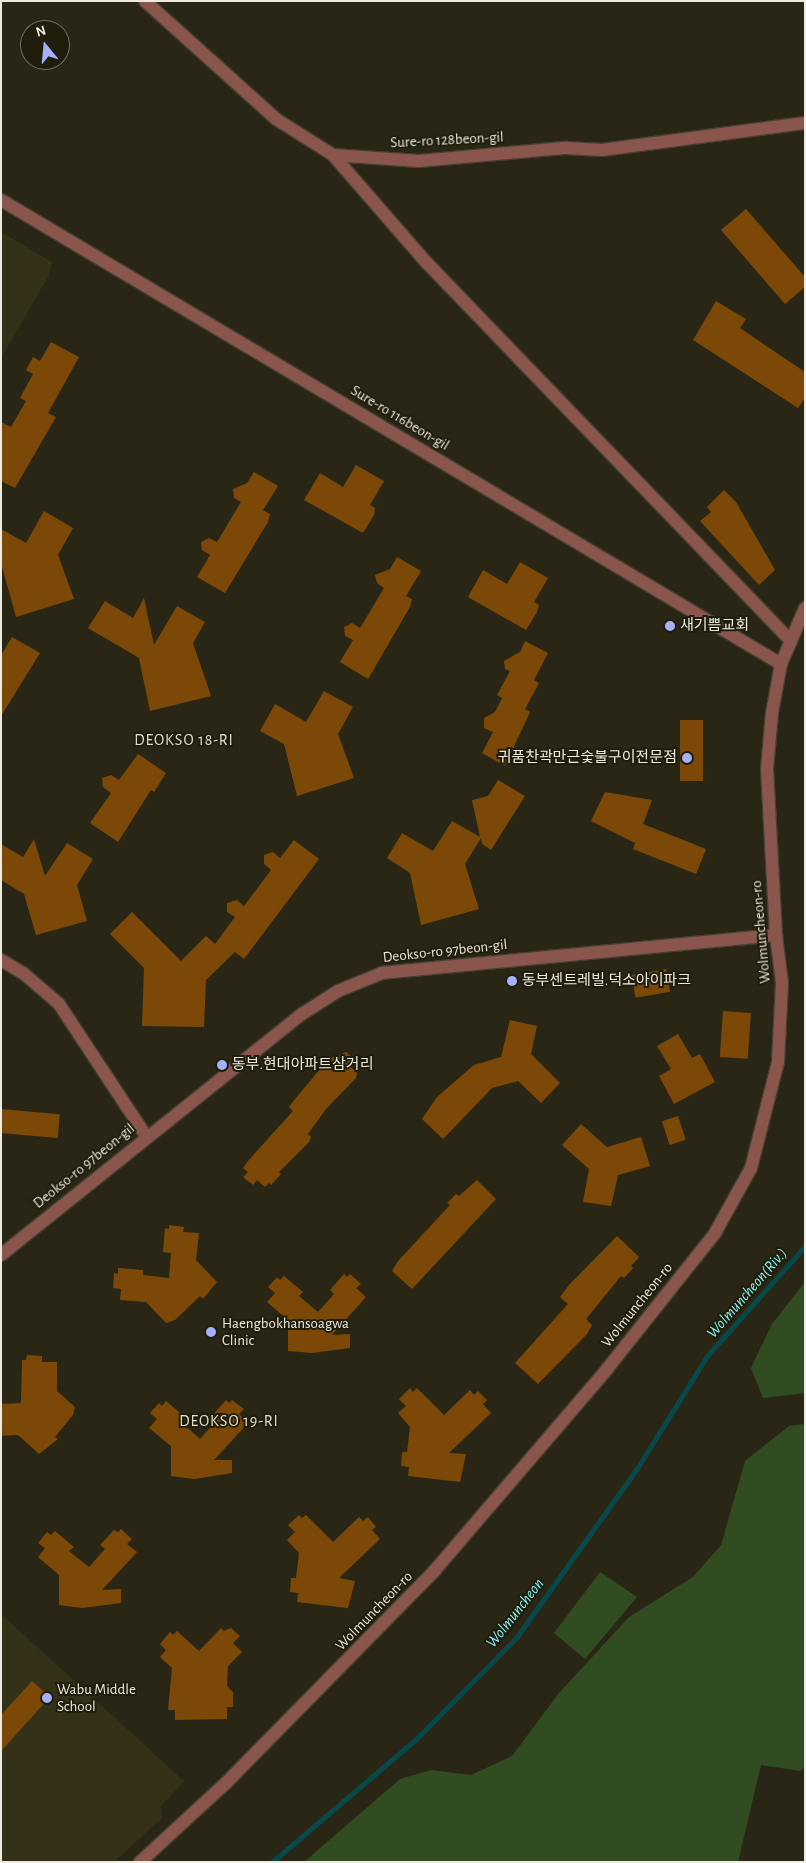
<!DOCTYPE html>
<meta charset="utf-8">
<style>
body{margin:0}
#map{position:relative;width:806px;height:1863px;overflow:hidden;background:#2a2615;font-family:"Alegreya Sans","Noto Sans KR",sans-serif}
div>[style]{position:absolute}
.built>*{inset:0;background:#353018}
.green>*{inset:0;background:#314c20}
.stream>*{height:5px;margin:-2.5px;padding:0 2.5px;transform-origin:2.5px;border-radius:2.5px;background:#07494b}
.building>*{inset:0;background:#7c4807;transform-origin:0 0}
.roads{filter:drop-shadow(1px 0 #454131) drop-shadow(-1px 0 #454131) drop-shadow(0 1px #454131) drop-shadow(0 -1px #454131)}
.street>*{height:12px;margin:-6px;padding:0 6px;transform-origin:6px;border-radius:6px;background:#8a554d}
.dots>*{width:14px;height:14px;translate:-50% -50%;box-sizing:border-box;border:2px solid #201d0c;border-radius:50%}
span{translate:-50% -50%;white-space:nowrap;text-align:center;line-height:1.15;-webkit-text-stroke:4px #201d0c;paint-order:stroke}
.street-label{font-size:15px;color:#edeadf}
.poi-label{font-size:15px;color:#edeadf}
.left{translate:0 -50%;text-align:left}
.right{translate:-100% -50%;text-align:right}
.neighbourhood-label{font-size:16px;color:#e2dec8;letter-spacing:1px}
.water-label{font-size:16px;color:#87f7fb;font-style:italic}
.frame{position:absolute;inset:0;border:2px solid #edeadf;pointer-events:none}
.north{position:absolute;left:20px;top:20px;width:50px;height:50px;box-sizing:border-box;background:#201d0c;border:1px solid #726f60;border-radius:50%;rotate:343deg;font-size:14px;font-weight:700;line-height:20px;text-align:center;color:#edeadf}
.north::after{content:'';display:block;margin:auto;width:18px;height:22px;background:#a6b1fc;clip-path:polygon(50% 0,100% 100%,50% 72%,0 100%)}
</style>
<div id="map">
<div class="built">
<i style="clip-path:polygon(1px 232px,52px 262px,49px 275px,1px 358px)"></i>
<i style="clip-path:polygon(1px 1614px,184px 1781px,161px 1806px,162px 1818px,114px 1862px,1px 1862px)"></i>
</div>
<div class="green">
<i style="clip-path:polygon(805px 1282px,805px 1393px,763px 1398px,751px 1368px,772px 1324px)"></i>
<i style="clip-path:polygon(805px 1424px,805px 1767px,801px 1771px,761px 1765px,738px 1862px,304px 1862px,400px 1779px,431px 1770px,471px 1775px,512px 1756px,559px 1693px,629px 1617px,693px 1577px,721px 1545px,745px 1461px,789px 1426px)"></i>
<i style="clip-path:polygon(600px 1572px,637px 1597px,585px 1659px,554px 1633px)"></i>
</div>
<div class="stream">
<i style="left:272px;top:1862px;width:189px;rotate:-40.5deg"></i>
<i style="left:416px;top:1739px;width:142px;rotate:-45.3deg"></i>
<i style="left:516px;top:1638px;width:206px;rotate:-54.5deg"></i>
<i style="left:636px;top:1470px;width:134px;rotate:-58.1deg"></i>
<i style="left:707px;top:1356px;width:147px;rotate:-48.3deg"></i>
</div>
<div class="building">
<i style="clip-path:polygon(746px 209px,805px 277px,805px 287px,785px 304px,721px 230px)"></i>
<i style="clip-path:polygon(716px 301px,746px 319px,740px 328px,805px 372px,805px 398px,798px 408px,693px 340px)"></i>
<i style="clip-path:polygon(51px 342px,79px 357px,48px 413px,56px 417px,15px 488px,1px 481px,1px 422px,11px 427px,26px 401px,20px 398px,33px 374px,26px 370px,33px 357px,40px 361px)"></i>
<i style="clip-path:polygon(356px 465px,384px 481px,370px 505px,375px 508px,374px 515px,363px 533px,304px 500px,320px 473px,343px 487px)"></i>
<i style="clip-path:polygon(254px 472px,278px 486px,263px 510px,270px 514px,268px 522px,225px 593px,197px 577px,210px 555px,202px 550px,201px 542px,209px 538px,217px 542px,241px 502px,234px 498px,233px 489px,247px 483px)"></i>
<i style="clip-path:polygon(724px 490px,736px 502px,775px 570px,759px 585px,700px 521px,711px 512px,707px 507px)"></i>
<i style="clip-path:polygon(44px 511px,73px 528px,58px 555px,74px 599px,16px 617px,1px 563px,1px 529px,26px 543px)"></i>
<i style="clip-path:polygon(397px 557px,421px 571px,406px 596px,412px 599px,410px 607px,368px 679px,340px 662px,353px 640px,345px 636px,344px 627px,352px 623px,360px 628px,384px 588px,377px 583px,375px 575px,390px 569px)"></i>
<i style="clip-path:polygon(520px 562px,548px 578px,534px 602px,539px 605px,537px 612px,526px 630px,468px 597px,483px 570px,507px 584px)"></i>
<i style="clip-path:polygon(144px 598px,154px 645px,177px 606px,205px 622px,193px 643px,211px 696px,150px 711px,139px 658px,88px 628px,105px 601px,133px 618px)"></i>
<i style="clip-path:polygon(12px 637px,40px 653px,1px 716px,1px 655px)"></i>
<i style="clip-path:polygon(525px 641px,548px 653px,534px 680px,539px 683px,525px 709px,530px 712px,505px 766px,482px 753px,493px 732px,484px 728px,484px 718px,495px 712px,502px 698px,497px 695px,510px 671px,505px 669px,504px 661px,520px 652px)"></i>
<i style="clip-path:polygon(324px 691px,353px 707px,338px 734px,354px 778px,297px 796px,284px 744px,260px 731px,275px 704px,306px 722px)"></i>
<i style="left:680px;top:720px;width:23px;height:61px"></i>
<i style="clip-path:polygon(138px 754px,166px 773px,154px 792px,151px 790px,118px 842px,90px 823px,111px 793px,103px 787px,102px 778px,111px 775px,119px 780px)"></i>
<i style="clip-path:polygon(498px 780px,525px 796px,491px 850px,482px 844px,481px 838px,465px 864px,479px 909px,421px 925px,410px 873px,387px 858px,402px 833px,433px 851px,452px 821px,480px 837px,472px 800px,488px 796px)"></i>
<i style="clip-path:polygon(605px 792px,652px 800px,643px 824px,706px 849px,696px 874px,633px 849px,635px 843px,591px 821px)"></i>
<i style="clip-path:polygon(34px 839px,45px 876px,67px 843px,93px 859px,77px 885px,87px 921px,36px 935px,24px 894px,1px 880px,1px 844px,23px 857px)"></i>
<i style="clip-path:polygon(294px 840px,319px 859px,244px 959px,235px 952px,206px 980px,204px 1027px,142px 1026px,144px 968px,110px 934px,132px 912px,181px 961px,206px 936px,215px 944px,235px 917px,227px 912px,227px 903px,237px 900px,244px 906px,271px 870px,264px 864px,264px 855px,273px 852px,280px 858px)"></i>
<i style="left:666px;top:969px;width:23px;height:35px;rotate:80deg"></i>
<i style="left:723px;top:1011px;width:28px;height:46px;rotate:4deg"></i>
<i style="clip-path:polygon(510px 1020px,537px 1026px,531px 1054px,560px 1083px,541px 1103px,518px 1081px,492px 1088px,443px 1139px,422px 1119px,437px 1097px,474px 1065px,501px 1057px)"></i>
<i style="clip-path:polygon(678px 1034px,692px 1058px,700px 1054px,715px 1082px,674px 1104px,659px 1076px,671px 1069px,657px 1046px)"></i>
<i style="clip-path:polygon(346px 1052px,356px 1061px,351px 1067px,357px 1073px,356px 1078px,326px 1109px,308px 1134px,311px 1137px,309px 1142px,279px 1172px,281px 1174px,271px 1185px,269px 1183px,265px 1187px,257px 1180px,253px 1185px,243px 1177px,248px 1172px,243px 1168px,248px 1161px,293px 1111px,289px 1107px,295px 1099px,321px 1068px,331px 1058px)"></i>
<i style="left:1px;top:1109px;width:59px;height:24px;rotate:5deg"></i>
<i style="left:678px;top:1116px;width:25px;height:17px;rotate:72deg"></i>
<i style="clip-path:polygon(581px 1124px,607px 1147px,641px 1137px,650px 1166px,618px 1175px,611px 1206px,583px 1202px,589px 1169px,562px 1145px)"></i>
<i style="clip-path:polygon(477px 1180px,496px 1199px,412px 1289px,392px 1271px,398px 1261px,450px 1205px,447px 1203px,456px 1194px,459px 1196px)"></i>
<i style="clip-path:polygon(169px 1225px,184px 1227px,183px 1232px,199px 1233px,196px 1260px,217px 1282px,203px 1299px,200px 1296px,175px 1320px,166px 1323px,146px 1302px,120px 1300px,121px 1289px,113px 1288px,114px 1273px,118px 1274px,118px 1268px,143px 1270px,143px 1275px,169px 1278px,171px 1253px,163px 1252px,165px 1228px,169px 1229px)"></i>
<i style="clip-path:polygon(617px 1236px,639px 1257px,631px 1266px,633px 1268px,624px 1278px,621px 1276px,586px 1319px,592px 1325px,587px 1334px,538px 1384px,515px 1363px,568px 1304px,560px 1297px,569px 1285px)"></i>
<i style="clip-path:polygon(344px 1274px,347px 1277px,350px 1274px,361px 1284px,356px 1288px,366px 1297px,332px 1335px,350px 1334px,350px 1348px,312px 1353px,288px 1351px,288px 1320px,267px 1302px,275px 1293px,268px 1287px,277px 1277px,280px 1280px,284px 1276px,303px 1292px,299px 1296px,318px 1312px,334px 1294px,330px 1290px)"></i>
<i style="clip-path:polygon(27px 1355px,42px 1356px,42px 1362px,57px 1362px,57px 1391px,75px 1407px,73px 1415px,55px 1437px,58px 1439px,39px 1454px,18px 1435px,1px 1436px,1px 1404px,21px 1403px,22px 1360px,26px 1360px)"></i>
<i style="clip-path:polygon(410px 1388px,413px 1392px,417px 1388px,444px 1415px,470px 1390px,474px 1395px,478px 1391px,487px 1400px,483px 1404px,491px 1413px,449px 1453px,466px 1454px,460px 1482px,408px 1476px,409px 1467px,401px 1466px,402px 1452px,407px 1452px,410px 1427px,398px 1413px,406px 1406px,399px 1399px)"></i>
<i style="clip-path:polygon(226px 1400px,229px 1403px,232px 1400px,244px 1409px,239px 1414px,248px 1423px,214px 1460px,232px 1460px,232px 1473px,194px 1479px,171px 1476px,171px 1446px,149px 1428px,157px 1419px,150px 1413px,159px 1403px,162px 1406px,166px 1401px,185px 1417px,181px 1422px,200px 1439px,217px 1420px,212px 1416px)"></i>
<i style="clip-path:polygon(299px 1515px,302px 1518px,306px 1515px,333px 1542px,359px 1517px,363px 1521px,368px 1517px,376px 1527px,372px 1530px,380px 1539px,339px 1578px,355px 1581px,348px 1608px,297px 1602px,298px 1593px,290px 1592px,291px 1578px,296px 1578px,299px 1553px,287px 1540px,295px 1532px,288px 1525px)"></i>
<i style="clip-path:polygon(121px 1529px,132px 1539px,127px 1544px,137px 1552px,102px 1590px,121px 1589px,121px 1603px,82px 1608px,59px 1605px,59px 1575px,38px 1557px,45px 1548px,38px 1543px,47px 1532px,51px 1535px,55px 1531px,74px 1547px,69px 1551px,89px 1567px,105px 1549px,100px 1545px,114px 1530px,118px 1532px)"></i>
<i style="clip-path:polygon(221px 1628px,224px 1631px,231px 1628px,240px 1636px,233px 1643px,242px 1652px,228px 1666px,227px 1686px,233px 1692px,233px 1707px,227px 1707px,227px 1719px,175px 1720px,175px 1710px,168px 1710px,172px 1668px,160px 1657px,166px 1650px,160px 1644px,170px 1632px,173px 1635px,177px 1631px,199px 1651px)"></i>
<i style="clip-path:polygon(32px 1681px,50px 1697px,1px 1751px,1px 1715px)"></i>
</div>
<div class="roads">
<div class="street">
<i style="left:145px;top:1px;width:176px;rotate:42deg"></i>
<i style="left:276px;top:119px;width:67px;rotate:32.3deg"></i>
<i style="left:333px;top:155px;width:86px;rotate:4deg"></i>
<i style="left:419px;top:161px;width:148px;rotate:-5.1deg"></i>
<i style="left:566px;top:148px;width:36px;rotate:3deg"></i>
<i style="left:602px;top:150px;width:205px;rotate:-7.6deg"></i>
<i style="left:333px;top:155px;width:143px;rotate:49deg"></i>
<i style="left:427px;top:263px;width:525px;rotate:46.08deg"></i>
<i style="left:1px;top:200px;width:908px;rotate:30.75deg"></i>
<i style="left:1px;top:960px;width:26px;rotate:31deg"></i>
<i style="left:23px;top:973px;width:48px;rotate:40.7deg"></i>
<i style="left:59px;top:1004px;width:158px;rotate:56.6deg"></i>
<i style="left:1px;top:1255px;width:386px;rotate:-38.7deg"></i>
<i style="left:302px;top:1014px;width:43px;rotate:-32.6deg"></i>
<i style="left:338px;top:991px;width:48px;rotate:-22.2deg"></i>
<i style="left:382px;top:973px;width:396px;rotate:-5.5deg"></i>
<i style="left:140px;top:1862px;width:117px;rotate:-42.6deg"></i>
<i style="left:226px;top:1783px;width:298px;rotate:-45.5deg"></i>
<i style="left:435px;top:1570px;width:265px;rotate:-49.4deg"></i>
<i style="left:607px;top:1369px;width:174px;rotate:-51.5deg"></i>
<i style="left:715px;top:1233px;width:74px;rotate:-61deg"></i>
<i style="left:751px;top:1168px;width:109px;rotate:-75.7deg"></i>
<i style="left:778px;top:1062px;width:79px;rotate:-87.1deg"></i>
<i style="left:782px;top:983px;width:48px;rotate:-97.1deg"></i>
<i style="left:776px;top:935px;width:166px;rotate:-93.1deg"></i>
<i style="left:767px;top:769px;width:56px;rotate:-84.9deg"></i>
<i style="left:772px;top:713px;width:50px;rotate:-79.6deg"></i>
<i style="left:781px;top:664px;width:61px;rotate:-66.8deg"></i>
</div>
</div>
<div class="dots">
<i style="left:670px;top:626px;background:#a6b1fc"></i>
<i style="left:687px;top:758px;background:#a6b1fc"></i>
<i style="left:512px;top:981px;background:#a6b1fc"></i>
<i style="left:222px;top:1065px;background:#a6b1fc"></i>
<i style="left:211px;top:1332px;background:#a6b1fc"></i>
<i style="left:47px;top:1698px;background:#a6b1fc"></i>
</div>
<div class="street-label">
<span style="left:447px;top:140px;rotate:-3deg">Sure-ro 128beon-gil</span>
<span style="left:400px;top:418px;rotate:31deg">Sure-ro 116beon-gil</span>
<span style="left:761px;top:932px;rotate:-95deg">Wolmuncheon-ro</span>
<span style="left:445px;top:951px;rotate:-6deg">Deokso-ro 97beon-gil</span>
<span style="left:84px;top:1166px;rotate:-39deg">Deokso-ro 97beon-gil</span>
<span style="left:637px;top:1305px;rotate:-51deg">Wolmuncheon-ro</span>
<span style="left:374px;top:1611px;rotate:-46deg">Wolmuncheon-ro</span>
</div>
<div class="poi-label">
<span class="left" style="left:680px;top:626px">새기쁨교회</span>
<span class="right" style="left:677px;top:758px">귀품찬곽만근숯불구이전문점</span>
<span class="left" style="left:522px;top:981px">동부센트레빌.덕소아이파크</span>
<span class="left" style="left:232px;top:1065px">동부.현대아파트삼거리</span>
<span class="left" style="left:222px;top:1332px">Haengbokhansoagwa<br>Clinic</span>
<span class="left" style="left:57px;top:1698px">Wabu Middle<br>School</span>
</div>
<div class="neighbourhood-label">
<span style="left:184px;top:740px">DEOKSO 18-RI</span>
<span style="left:229px;top:1421px">DEOKSO 19-RI</span>
</div>
<div class="water-label">
<span style="left:747px;top:1293px;rotate:-49deg">Wolmuncheon(Riv.)</span>
<span style="left:515px;top:1613px;rotate:-52deg">Wolmuncheon</span>
</div>
<div class="frame"></div>
<div class="north">N</div>
</div>
